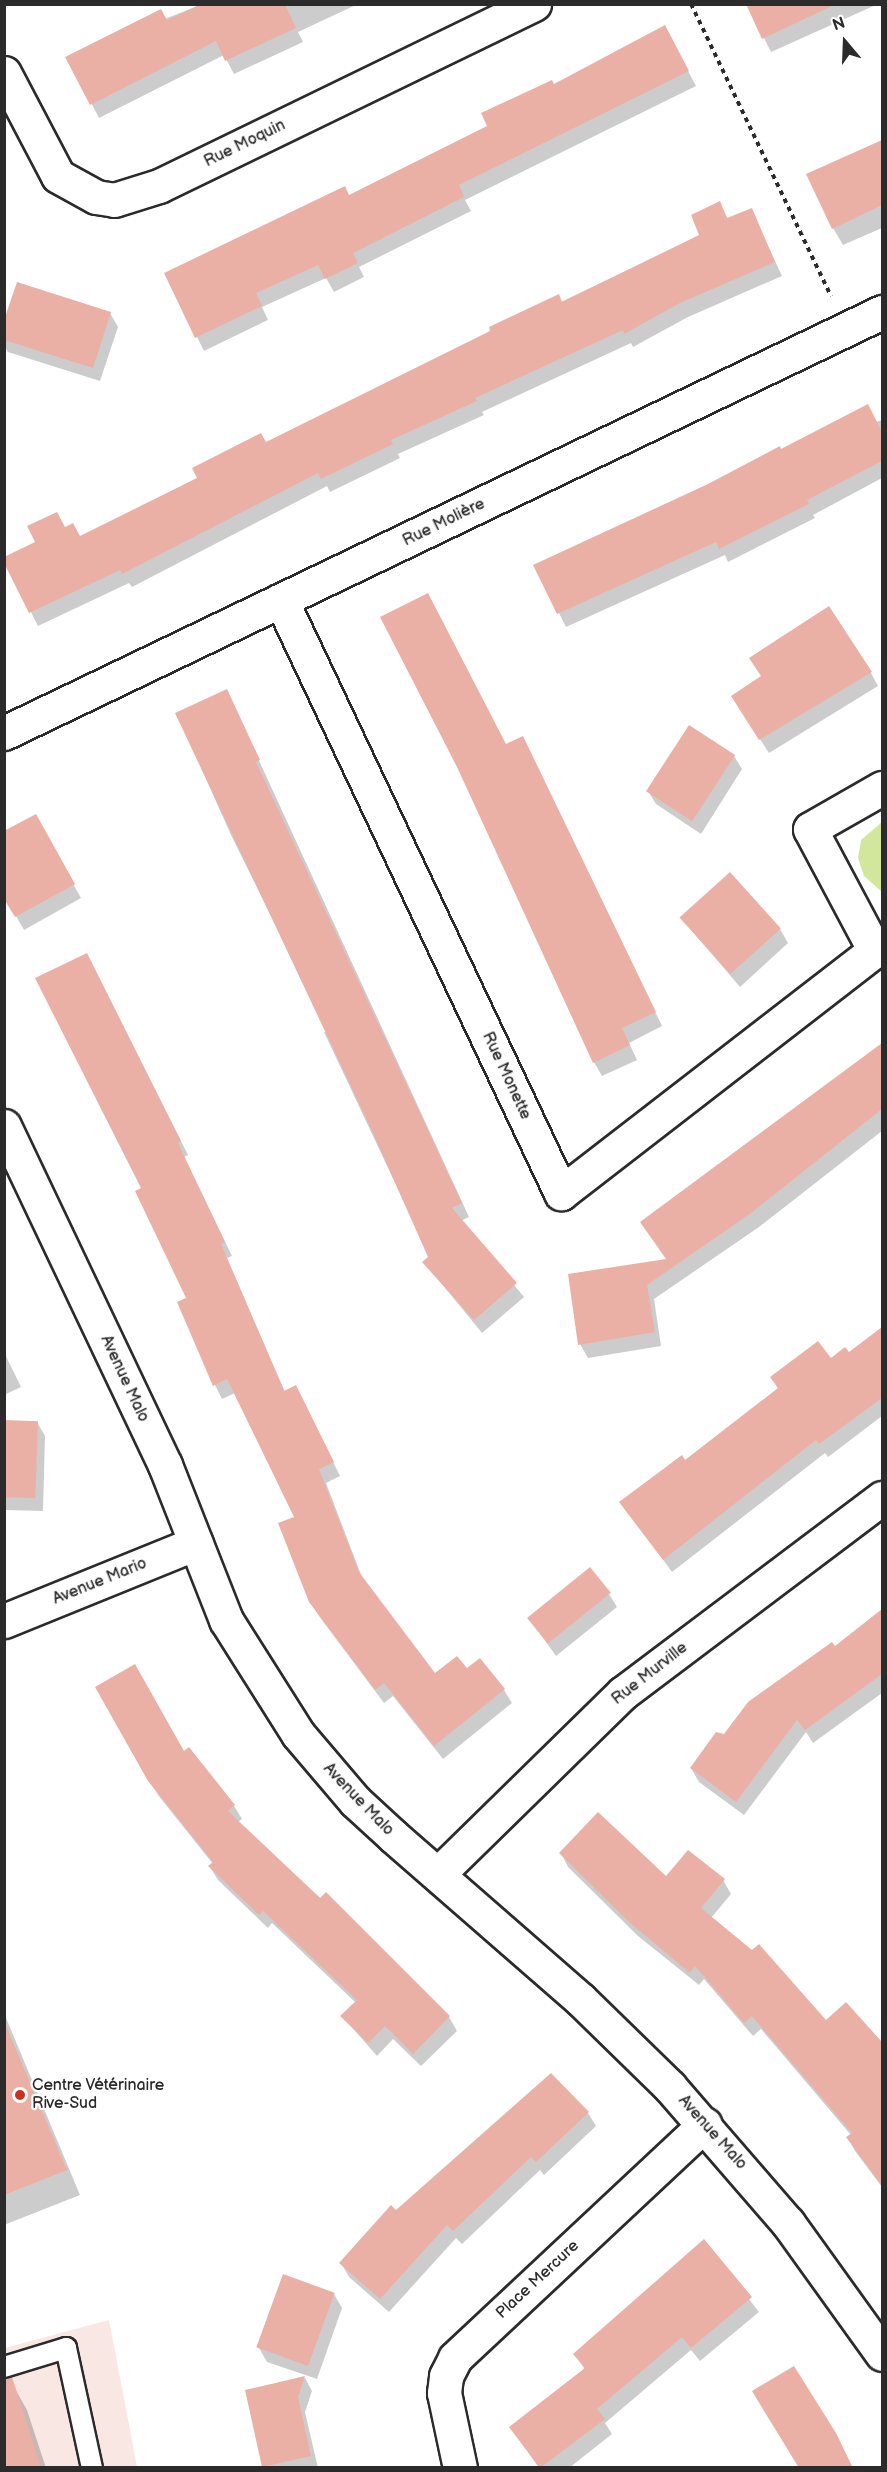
<!DOCTYPE html>
<meta charset="utf-8">
<style>
body{margin:0}
#map{position:relative;width:887px;height:2472px;overflow:hidden;background:#fff;font-family:"Balsamiq Sans",sans-serif}
div>[style]{position:absolute}
.built>*{inset:0;background:#f9e7e4}
.green>*{inset:0;background:#d2e79c}
.shadow>*{inset:0;background:#0003}
.building>*{inset:0;background:#eab0a6;transform-origin:0 0}
.path>*{height:4px;margin-top:-2px;transform-origin:0;background:repeating-linear-gradient(90deg,#2b2b2b 0 4.5px,transparent 0 9px)}
.roads{filter:drop-shadow(2px 0 #2b2b2b) drop-shadow(-2px 0 #2b2b2b) drop-shadow(0 2px #2b2b2b) drop-shadow(0 -2px #2b2b2b)}
.lane>*{height:20px;margin:-10px;padding:0 10px;transform-origin:10px;border-radius:10px;background:#fff}
.street>*{height:33px;margin:-16.5px;padding:0 16.5px;transform-origin:16.5px;border-radius:16.5px;background:#fff}
.dots>*{width:16px;height:16px;translate:-50% -50%;box-sizing:border-box;border:3px solid #fff;border-radius:50%}
span{translate:-50% -50%;white-space:nowrap;text-align:center;line-height:1.15;-webkit-text-stroke:4.5px #fff;paint-order:stroke}
.street-label{font-size:16px;color:#2b2b2b}
.poi-label{font-size:16px;color:#2b2b2b}
.left{translate:0 -50%;text-align:left}
.frame{position:absolute;inset:0;border:6px solid #2b2b2b;pointer-events:none}
.north{position:absolute;left:815px;top:12px;width:60px;height:60px;-webkit-text-stroke:4px #fff;paint-order:stroke;rotate:341deg;font-size:16px;font-weight:700;line-height:24px;text-align:center;color:#2b2b2b}
.north::after{content:'';display:block;margin:auto;width:21px;height:27px;background:#2b2b2b;clip-path:polygon(50% 0,100% 100%,50% 72%,0 100%)}
</style>
<div id="map">
<div class="built">
<i style="clip-path:polygon(109px 2320px,137px 2467px,5px 2468px,5px 2348px)"></i>
</div>
<div class="green">
<i style="clip-path:polygon(882px 822px,882px 892px,864px 876px,858px 858px,861px 840px)"></i>
</div>
<div class="shadow">
<i style="clip-path:polygon(203px 4px,358px 4px,298px 32px,303px 42px,234px 74px,224px 55px,99px 118px,67px 57px)"></i>
<i style="clip-path:polygon(747px 4px,878px 4px,771px 52px)"></i>
<i style="clip-path:polygon(672px 41px,696px 86px,465px 200px,471px 211px,359px 267px,364px 277px,334px 292px,326px 278px,262px 307px,268px 320px,204px 351px,197px 337px,349px 197px)"></i>
<i style="clip-path:polygon(881px 150px,882px 228px,843px 245px,833px 228px)"></i>
<i style="clip-path:polygon(719px 203px,728px 219px,751px 209px,782px 276px,688px 317px,633px 347px,631px 343px,482px 412px,484px 415px,398px 454px,400px 458px,330px 492px,327px 486px,132px 587px,129px 583px,38px 626px,4px 559px,65px 528px,80px 538px,266px 443px,701px 235px)"></i>
<i style="clip-path:polygon(110px 313px,118px 327px,100px 381px,8px 352px,4px 346px,4px 325px)"></i>
<i style="clip-path:polygon(882px 420px,882px 478px,813px 515px,815px 518px,728px 562px,725px 555px,566px 627px,559px 613px,781px 451px)"></i>
<i style="clip-path:polygon(871px 673px,878px 686px,769px 753px,741px 710px,762px 677px)"></i>
<i style="clip-path:polygon(227px 691px,469px 1217px,461px 1221px,524px 1297px,482px 1333px,424px 1262px,430px 1257px,324px 1032px,328px 1031px,231px 835px,177px 714px)"></i>
<i style="clip-path:polygon(523px 738px,662px 1026px,629px 1043px,637px 1060px,602px 1076px,594px 1062px,506px 745px)"></i>
<i style="clip-path:polygon(734px 756px,742px 769px,701px 834px,656px 804px,648px 791px)"></i>
<i style="clip-path:polygon(35px 816px,81px 898px,24px 930px,4px 895px)"></i>
<i style="clip-path:polygon(681px 918px,780px 929px,788px 943px,740px 987px)"></i>
<i style="clip-path:polygon(94px 969px,188px 1155px,184px 1157px,232px 1256px,227px 1258px,285px 1392px,296px 1387px,340px 1476px,326px 1483px,363px 1580px,435px 1675px,467px 1670px,504px 1690px,512px 1703px,443px 1759px,393px 1696px,384px 1703px,319px 1616px,310px 1602px,296px 1517px,235px 1393px,222px 1399px,215px 1385px,188px 1298px,143px 1189px)"></i>
<i style="clip-path:polygon(882px 1046px,882px 1131px,759px 1227px,654px 1299px,661px 1346px,588px 1358px,580px 1344px,569px 1275px,671px 1264px,641px 1223px)"></i>
<i style="clip-path:polygon(882px 1329px,882px 1416px,828px 1457px,825px 1453px,672px 1572px,621px 1502px,685px 1462px,778px 1389px,772px 1377px,848px 1354px)"></i>
<i style="clip-path:polygon(4px 1352px,21px 1387px,4px 1395px)"></i>
<i style="clip-path:polygon(4px 1421px,37px 1422px,45px 1436px,43px 1511px,4px 1510px)"></i>
<i style="clip-path:polygon(609px 1594px,617px 1607px,556px 1656px,528px 1617px)"></i>
<i style="clip-path:polygon(882px 1611px,882px 1693px,813px 1743px,806px 1732px,744px 1815px,699px 1782px,691px 1768px,725px 1736px)"></i>
<i style="clip-path:polygon(97px 1688px,184px 1754px,234px 1806px,242px 1819px,238px 1822px,449px 2017px,457px 2031px,421px 2066px,393px 2039px,377px 2056px,342px 2016px,356px 2003px,272px 1923px,268px 1928px,218px 1880px,210px 1867px,213px 1864px,158px 1795px)"></i>
<i style="clip-path:polygon(561px 1853px,667px 1878px,723px 1880px,731px 1894px,711px 1918px,826px 2023px,846px 2004px,882px 2045px,882px 2187px,855px 2151px,848px 2138px,851px 2135px,761px 2029px,753px 2036px,704px 1979px,699px 1985px,638px 1936px,568px 1867px)"></i>
<i style="clip-path:polygon(4px 2013px,80px 2195px,4px 2225px)"></i>
<i style="clip-path:polygon(588px 2113px,596px 2126px,544px 2175px,540px 2170px,462px 2244px,456px 2238px,389px 2312px,349px 2277px,341px 2263px,396px 2212px)"></i>
<i style="clip-path:polygon(704px 2241px,759px 2312px,700px 2361px,691px 2350px,605px 2423px,612px 2434px,569px 2468px,539px 2468px,511px 2428px,585px 2370px,575px 2354px)"></i>
<i style="clip-path:polygon(334px 2294px,342px 2308px,317px 2379px,267px 2362px,259px 2348px)"></i>
<i style="clip-path:polygon(305px 2378px,312px 2391px,305px 2412px,318px 2468px,266px 2468px,247px 2391px)"></i>
<i style="clip-path:polygon(13px 2385px,27px 2410px,46px 2468px,4px 2468px)"></i>
</div>
<div class="building">
<i style="clip-path:polygon(201px 4px,285px 4px,296px 28px,225px 61px,216px 41px,90px 105px,65px 57px,161px 9px,167px 20px)"></i>
<i style="clip-path:polygon(746px 4px,836px 4px,762px 39px)"></i>
<i style="clip-path:polygon(665px 25px,689px 71px,459px 185px,464px 197px,353px 253px,358px 263px,325px 279px,318px 265px,256px 293px,262px 306px,195px 338px,164px 273px,345px 186px,349px 195px,487px 126px,481px 113px,552px 80px,554px 84px)"></i>
<i style="clip-path:polygon(882px 140px,882px 205px,832px 229px,806px 174px)"></i>
<i style="clip-path:polygon(720px 201px,727px 218px,752px 208px,775px 262px,680px 303px,624px 334px,623px 330px,475px 398px,477px 401px,391px 440px,393px 444px,321px 479px,318px 473px,122px 574px,120px 570px,29px 613px,4px 563px,4px 557px,35px 542px,27px 526px,57px 512px,65px 527px,73px 523px,80px 536px,197px 478px,192px 468px,261px 433px,266px 442px,490px 331px,489px 327px,559px 294px,562px 302px,699px 235px,691px 215px)"></i>
<i style="clip-path:polygon(17px 282px,111px 312px,93px 368px,4px 340px,4px 320px)"></i>
<i style="clip-path:polygon(868px 404px,882px 432px,882px 461px,807px 500px,809px 504px,719px 549px,716px 542px,557px 614px,533px 565px,708px 484px,780px 446px,781px 449px)"></i>
<i style="clip-path:polygon(428px 593px,506px 744px,523px 736px,656px 1012px,622px 1028px,630px 1045px,593px 1063px,457px 767px,380px 617px)"></i>
<i style="clip-path:polygon(829px 606px,872px 672px,759px 740px,731px 696px,761px 676px,749px 658px)"></i>
<i style="clip-path:polygon(227px 689px,260px 760px,256px 762px,462px 1203px,452px 1208px,517px 1283px,474px 1320px,422px 1262px,428px 1257px,373px 1133px,175px 713px)"></i>
<i style="left:689px;top:725px;width:55px;height:79px;rotate:33deg"></i>
<i style="clip-path:polygon(36px 814px,75px 884px,15px 917px,4px 899px,4px 831px)"></i>
<i style="left:730px;top:872px;width:76px;height:68px;rotate:48deg"></i>
<i style="clip-path:polygon(87px 953px,181px 1141px,178px 1143px,225px 1242px,221px 1244px,284px 1391px,296px 1385px,334px 1462px,319px 1469px,359px 1572px,435px 1673px,457px 1656px,467px 1668px,480px 1658px,505px 1689px,434px 1746px,384px 1683px,375px 1690px,309px 1602px,278px 1523px,294px 1517px,227px 1379px,213px 1386px,177px 1302px,186px 1298px,135px 1191px,141px 1188px,35px 978px)"></i>
<i style="clip-path:polygon(882px 1043px,882px 1109px,751px 1213px,647px 1285px,655px 1332px,578px 1345px,568px 1274px,666px 1259px,640px 1222px)"></i>
<i style="clip-path:polygon(882px 1327px,882px 1398px,819px 1444px,816px 1440px,663px 1560px,619px 1502px,682px 1455px,685px 1460px,778px 1388px,770px 1377px,818px 1341px,831px 1358px,845px 1347px,849px 1352px)"></i>
<i style="left:4px;top:1420px;width:34px;height:77px;rotate:2deg"></i>
<i style="left:590px;top:1567px;width:33px;height:81px;rotate:51deg"></i>
<i style="clip-path:polygon(882px 1609px,882px 1674px,805px 1730px,797px 1720px,736px 1802px,690px 1768px,716px 1732px,724px 1734px,748px 1702px,832px 1642px,835px 1646px)"></i>
<i style="clip-path:polygon(135px 1664px,184px 1751px,189px 1747px,235px 1805px,228px 1811px,320px 1898px,326px 1892px,450px 2016px,413px 2054px,385px 2026px,368px 2043px,340px 2016px,357px 2000px,263px 1911px,259px 1915px,208px 1866px,213px 1862px,148px 1781px,95px 1687px)"></i>
<i style="clip-path:polygon(598px 1812px,666px 1876px,688px 1850px,725px 1879px,701px 1908px,752px 1950px,759px 1944px,826px 2020px,846px 2002px,882px 2042px,882px 2186px,846px 2137px,852px 2133px,752px 2016px,744px 2023px,695px 1966px,690px 1973px,629px 1922px,559px 1853px)"></i>
<i style="clip-path:polygon(4px 2021px,67px 2170px,4px 2195px)"></i>
<i style="clip-path:polygon(551px 2073px,589px 2112px,536px 2162px,531px 2157px,453px 2231px,447px 2225px,380px 2299px,339px 2263px,391px 2205px,396px 2210px)"></i>
<i style="clip-path:polygon(704px 2239px,752px 2297px,691px 2348px,682px 2337px,597px 2409px,605px 2419px,540px 2468px,509px 2427px,585px 2368px,573px 2354px)"></i>
<i style="left:283px;top:2274px;width:55px;height:78px;rotate:20deg"></i>
<i style="clip-path:polygon(794px 2366px,836px 2433px,853px 2468px,799px 2468px,752px 2391px)"></i>
<i style="clip-path:polygon(305px 2376px,298px 2397px,311px 2456px,262px 2467px,245px 2390px)"></i>
<i style="clip-path:polygon(12px 2377px,41px 2468px,4px 2468px,4px 2379px)"></i>
</div>
<div class="path">
<i style="left:691px;top:4px;width:324px;rotate:64.4deg"></i>
</div>
<div class="roads">
<div class="lane">
<i style="left:4px;top:2367px;width:65px;rotate:-17deg"></i>
<i style="left:66px;top:2348px;width:123px;rotate:77.8deg"></i>
</div>
<div class="street">
<i style="left:4px;top:73px;width:116px;rotate:62.3deg"></i>
<i style="left:58px;top:176px;width:43px;rotate:28.9deg"></i>
<i style="left:96px;top:197px;width:18px;rotate:9deg"></i>
<i style="left:114px;top:200px;width:47px;rotate:-17.3deg"></i>
<i style="left:159px;top:186px;width:417px;rotate:-25.9deg"></i>
<i style="left:281px;top:600px;width:656px;rotate:64.72deg"></i>
<i style="left:561px;top:1193px;width:406px;rotate:-37.7deg"></i>
<i style="left:4px;top:733px;width:974px;rotate:-25.62deg"></i>
<i style="left:875px;top:951px;width:138px;rotate:-118deg"></i>
<i style="left:810px;top:829px;width:83px;rotate:-29.7deg"></i>
<i style="left:4px;top:1126px;width:375px;rotate:64.6deg"></i>
<i style="left:165px;top:1465px;width:167px;rotate:68.5deg"></i>
<i style="left:226px;top:1620px;width:135px;rotate:57.7deg"></i>
<i style="left:298px;top:1734px;width:88px;rotate:49.6deg"></i>
<i style="left:355px;top:1801px;width:52px;rotate:42.6deg"></i>
<i style="left:393px;top:1836px;width:249px;rotate:41.1deg"></i>
<i style="left:581px;top:2000px;width:124px;rotate:44.3deg"></i>
<i style="left:670px;top:2087px;width:180px;rotate:49.1deg"></i>
<i style="left:788px;top:2223px;width:161px;rotate:54.3deg"></i>
<i style="left:4px;top:1621px;width:207px;rotate:-22.1deg"></i>
<i style="left:438px;top:1874px;width:259px;rotate:-44.4deg"></i>
<i style="left:623px;top:1693px;width:324px;rotate:-37deg"></i>
<i style="left:460px;top:2468px;width:77px;rotate:-102deg"></i>
<i style="left:444px;top:2393px;width:17px;rotate:-83deg"></i>
<i style="left:446px;top:2376px;width:20px;rotate:-63deg"></i>
<i style="left:455px;top:2358px;width:342px;rotate:-43.1deg"></i>
</div>
</div>
<div class="dots">
<i style="left:20px;top:2095px;background:#c8321e"></i>
</div>
<div class="street-label">
<span style="left:245px;top:144px;rotate:-26deg">Rue Moquin</span>
<span style="left:444px;top:523px;rotate:-26deg">Rue Molière</span>
<span style="left:506px;top:1076px;rotate:65deg">Rue Monette</span>
<span style="left:124px;top:1379px;rotate:65deg">Avenue Malo</span>
<span style="left:100px;top:1582px;rotate:-22deg">Avenue Mario</span>
<span style="left:650px;top:1674px;rotate:-38deg">Rue Murville</span>
<span style="left:358px;top:1800px;rotate:46deg">Avenue Malo</span>
<span style="left:712px;top:2133px;rotate:48deg">Avenue Malo</span>
<span style="left:538px;top:2280px;rotate:-43deg">Place Mercure</span>
</div>
<div class="poi-label">
<span class="left" style="left:32px;top:2095px">Centre Vétérinaire<br>Rive-Sud</span>
</div>
<div class="frame"></div>
<div class="north">N</div>
</div>
